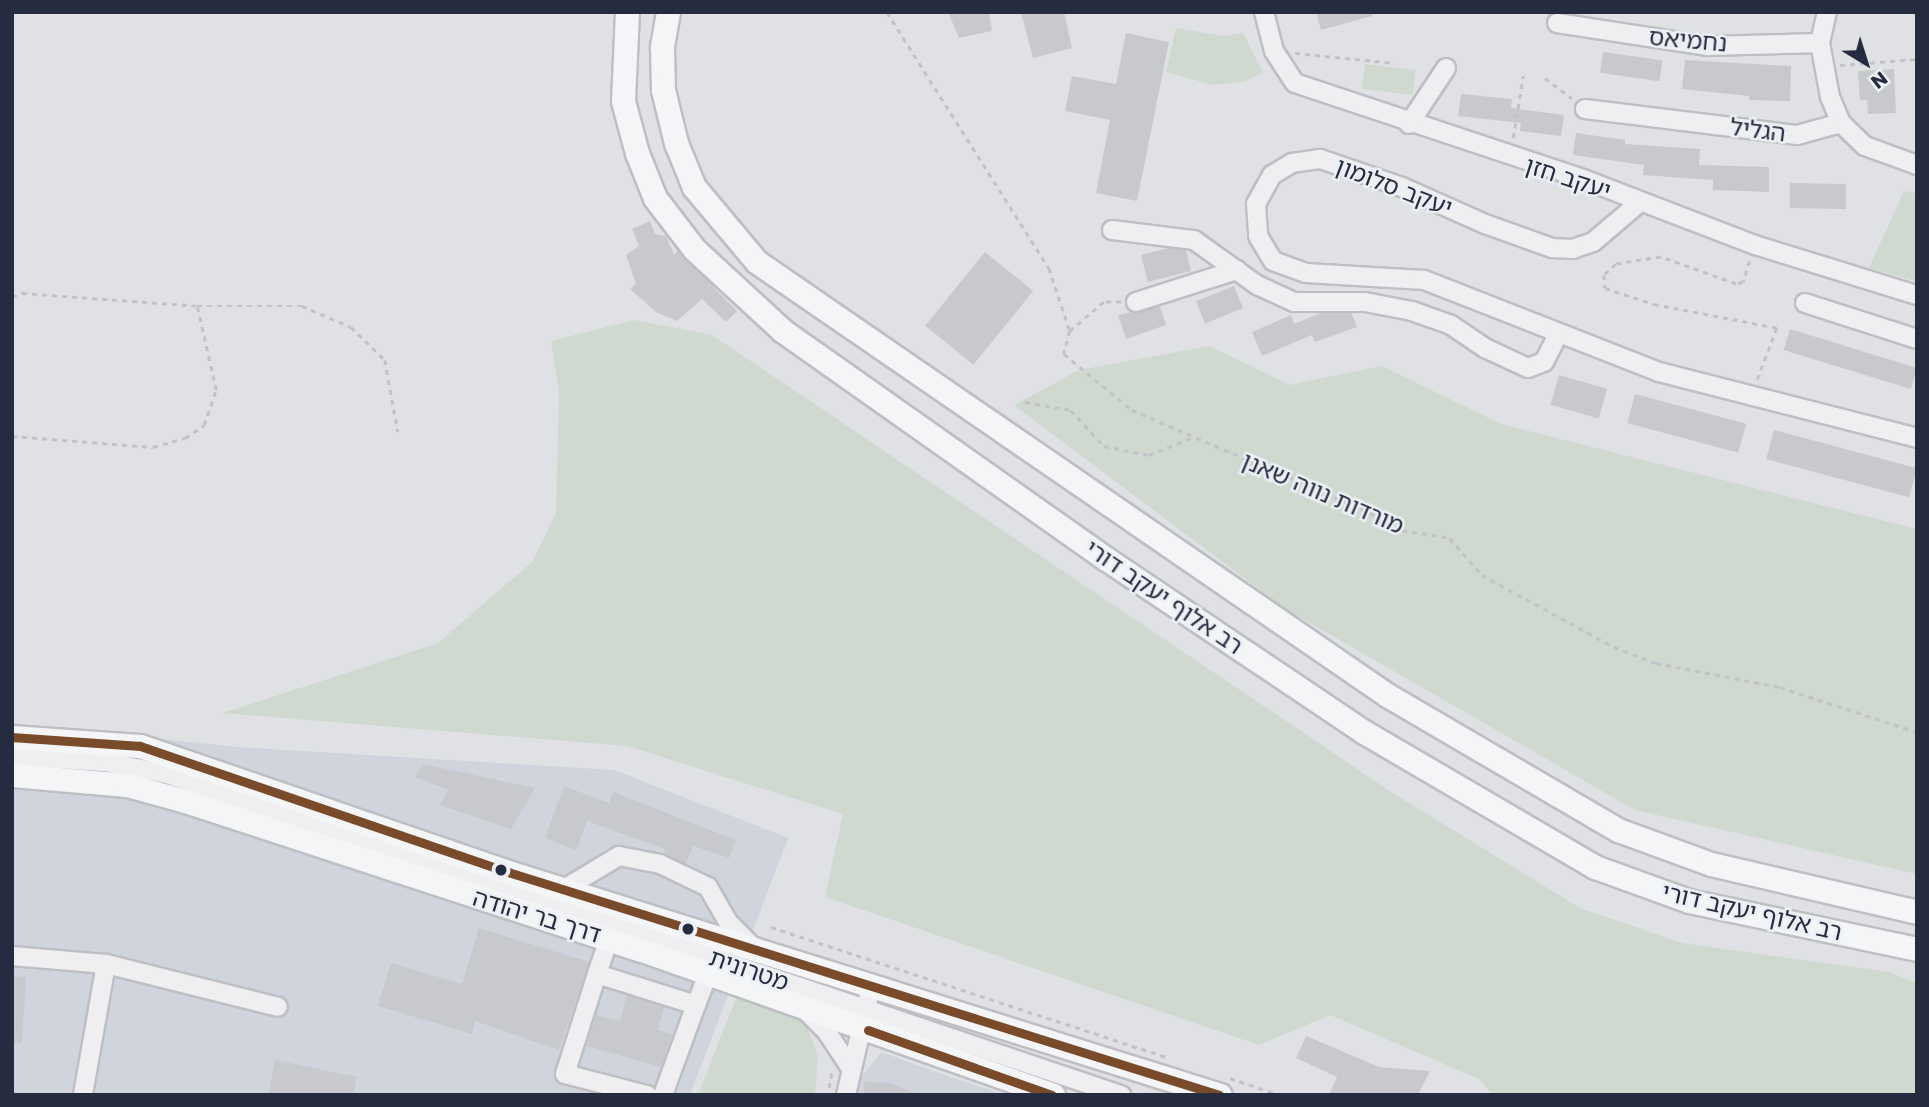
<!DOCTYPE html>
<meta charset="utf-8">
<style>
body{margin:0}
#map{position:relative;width:1929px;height:1107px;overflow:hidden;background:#e0e1e5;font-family:Poppins,"Noto Sans Hebrew",sans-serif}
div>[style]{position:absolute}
.built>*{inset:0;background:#d0d4dc}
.green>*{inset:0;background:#cfd9cf;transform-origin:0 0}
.building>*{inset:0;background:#c8c9cd;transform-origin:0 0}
.path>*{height:2.5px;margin-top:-1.25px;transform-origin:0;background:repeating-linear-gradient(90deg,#c2c2c8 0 5px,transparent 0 10px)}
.roads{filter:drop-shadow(2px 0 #bebfc3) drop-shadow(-2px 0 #bebfc3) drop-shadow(0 2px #bebfc3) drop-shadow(0 -2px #bebfc3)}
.minor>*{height:18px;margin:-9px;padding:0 9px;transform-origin:9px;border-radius:9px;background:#efeff2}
.major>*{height:23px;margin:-11.5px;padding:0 11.5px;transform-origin:11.5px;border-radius:11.5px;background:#f4f5f6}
.bus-1>*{height:9px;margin:-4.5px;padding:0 4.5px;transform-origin:4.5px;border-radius:4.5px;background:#7a4b2a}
.dots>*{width:19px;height:19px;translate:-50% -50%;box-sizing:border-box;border:4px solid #eceff5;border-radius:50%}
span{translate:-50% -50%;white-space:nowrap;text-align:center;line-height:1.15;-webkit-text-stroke:5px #eceff5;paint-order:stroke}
.street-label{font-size:24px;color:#252c3f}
.frame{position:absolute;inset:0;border:14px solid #252c3f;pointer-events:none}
.north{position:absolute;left:1831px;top:28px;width:70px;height:70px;-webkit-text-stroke:5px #eceff5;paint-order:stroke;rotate:142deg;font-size:19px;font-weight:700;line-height:28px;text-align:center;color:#252c3f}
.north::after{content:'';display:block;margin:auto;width:24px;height:32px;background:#252c3f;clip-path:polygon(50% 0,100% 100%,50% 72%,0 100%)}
</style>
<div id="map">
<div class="built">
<i style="clip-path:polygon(12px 723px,237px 747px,614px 770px,788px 838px,690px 1095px,12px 1095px)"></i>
<i style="clip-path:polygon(881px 1052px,953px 1078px,1006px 1095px,848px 1095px)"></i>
</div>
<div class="green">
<i style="clip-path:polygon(1176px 28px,1223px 36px,1243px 33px,1263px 72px,1246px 81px,1213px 85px,1166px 72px)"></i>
<i style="left:1365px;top:64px;width:51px;height:25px;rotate:7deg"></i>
<i style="clip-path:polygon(1904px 191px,1917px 193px,1917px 281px,1869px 268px)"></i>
<i style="clip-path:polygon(634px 320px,712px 335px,1396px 795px,1580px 908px,1682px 943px,1889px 972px,1917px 983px,1917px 1095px,1493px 1095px,1479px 1079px,1330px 1015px,1259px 1045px,825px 897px,843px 814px,627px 746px,223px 713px,438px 643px,532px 562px,556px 513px,559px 392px,551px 341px)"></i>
<i style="clip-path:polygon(1210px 346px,1289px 385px,1382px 366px,1501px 424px,1917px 529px,1917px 874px,1635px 810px,1284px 608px,1014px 405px,1079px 370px)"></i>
<i style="clip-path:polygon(738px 993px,803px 1018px,818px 1054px,815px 1095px,698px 1095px)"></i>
</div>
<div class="building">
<i style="clip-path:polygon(948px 12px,989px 12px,992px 31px,959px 38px)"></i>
<i style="clip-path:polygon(1021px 12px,1064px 12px,1072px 48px,1033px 58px)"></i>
<i style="clip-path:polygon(1316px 12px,1372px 12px,1372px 16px,1321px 30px)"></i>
<i style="clip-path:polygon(1126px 33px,1169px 42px,1137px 201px,1096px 193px,1110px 120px,1065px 111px,1072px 76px,1116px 84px)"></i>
<i style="left:1603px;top:52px;width:60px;height:21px;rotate:8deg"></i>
<i style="clip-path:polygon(1685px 60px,1791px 66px,1790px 101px,1749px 100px,1749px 96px,1682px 89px)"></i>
<i style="clip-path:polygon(1894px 69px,1896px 113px,1868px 114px,1867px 100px,1860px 100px,1858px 71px)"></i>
<i style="clip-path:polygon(1461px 94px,1512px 99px,1511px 108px,1564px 115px,1561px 136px,1520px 131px,1521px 123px,1458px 116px)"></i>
<i style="clip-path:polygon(1576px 133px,1625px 140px,1625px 144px,1700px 149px,1699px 165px,1769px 167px,1769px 192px,1713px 190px,1713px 180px,1643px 175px,1644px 165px,1573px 155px)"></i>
<i style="left:1790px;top:183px;width:56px;height:25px;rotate:1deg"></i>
<i style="clip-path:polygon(650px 221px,655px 234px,666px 236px,674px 255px,678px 251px,737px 311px,726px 322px,702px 299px,677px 321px,656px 312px,630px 289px,636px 284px,626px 255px,639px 246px,632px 229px)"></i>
<i style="clip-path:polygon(1168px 248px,1186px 250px,1191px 271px,1148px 282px,1141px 255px)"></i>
<i style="left:985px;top:252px;width:62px;height:95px;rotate:39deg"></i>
<i style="left:1234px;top:286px;width:24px;height:41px;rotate:68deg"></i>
<i style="clip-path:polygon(1160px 306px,1166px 325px,1126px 339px,1118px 315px)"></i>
<i style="clip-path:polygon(1321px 313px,1351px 313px,1357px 327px,1315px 342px,1312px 335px,1262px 356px,1252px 332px,1291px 315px,1294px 324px)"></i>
<i style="left:1790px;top:329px;width:133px;height:22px;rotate:17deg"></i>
<i style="left:1559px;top:375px;width:50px;height:31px;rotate:16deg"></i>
<i style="left:1635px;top:394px;width:115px;height:30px;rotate:15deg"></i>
<i style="left:1774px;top:430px;width:148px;height:30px;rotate:15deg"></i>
<i style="clip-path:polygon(423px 764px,535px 788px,511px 829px,440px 805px,449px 790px,414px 777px)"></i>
<i style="clip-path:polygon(564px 786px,609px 803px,613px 792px,736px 840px,729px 858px,693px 846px,686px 864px,664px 853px,665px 849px,587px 821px,576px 850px,545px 838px)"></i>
<i style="clip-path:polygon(479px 928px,589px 962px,559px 1050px,475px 1021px,472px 1034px,378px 1006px,391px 963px,462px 984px)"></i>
<i style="clip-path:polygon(12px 976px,26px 977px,22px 1043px,12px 1042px)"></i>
<i style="clip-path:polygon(627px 995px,664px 1007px,658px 1030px,672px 1034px,661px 1067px,587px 1046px,596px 1015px,620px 1021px)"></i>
<i style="clip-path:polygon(1306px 1036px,1379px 1067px,1430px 1071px,1418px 1095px,1329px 1095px,1337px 1077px,1296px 1058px)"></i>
<i style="clip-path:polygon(275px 1060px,357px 1077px,353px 1095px,268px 1095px)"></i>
<i style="clip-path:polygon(864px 1082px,891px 1083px,918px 1095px,864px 1095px)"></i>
</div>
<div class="path">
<i style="left:887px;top:12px;width:303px;rotate:57.7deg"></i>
<i style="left:1049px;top:268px;width:66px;rotate:71.6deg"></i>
<i style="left:1295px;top:53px;width:100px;rotate:5.7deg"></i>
<i style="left:1840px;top:65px;width:77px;rotate:-4.5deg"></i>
<i style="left:1545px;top:78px;width:34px;rotate:37deg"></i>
<i style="left:1513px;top:138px;width:63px;rotate:-80.8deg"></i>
<i style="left:1750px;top:261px;width:22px;rotate:108deg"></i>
<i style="left:1743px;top:282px;width:7px;rotate:164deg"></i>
<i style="left:1736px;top:284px;width:80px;rotate:-160.2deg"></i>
<i style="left:1661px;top:257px;width:46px;rotate:171.2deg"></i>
<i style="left:1616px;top:264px;width:16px;rotate:137deg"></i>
<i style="left:1604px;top:275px;width:13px;rotate:86deg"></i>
<i style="left:1605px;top:288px;width:52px;rotate:18.1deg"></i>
<i style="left:1654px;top:304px;width:125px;rotate:11deg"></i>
<i style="left:1777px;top:328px;width:57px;rotate:110.7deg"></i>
<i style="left:12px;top:297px;width:11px;rotate:-22deg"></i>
<i style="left:22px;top:293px;width:175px;rotate:4.2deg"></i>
<i style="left:197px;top:306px;width:105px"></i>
<i style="left:302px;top:306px;width:53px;rotate:23.2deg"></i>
<i style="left:351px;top:327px;width:47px;rotate:44.1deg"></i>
<i style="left:385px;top:360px;width:73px;rotate:79.8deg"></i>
<i style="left:1121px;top:302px;width:17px;rotate:180deg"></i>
<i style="left:1104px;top:302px;width:45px;rotate:139.5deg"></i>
<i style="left:1070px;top:331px;width:24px;rotate:105deg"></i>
<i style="left:1064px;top:354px;width:88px;rotate:39.5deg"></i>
<i style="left:1132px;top:410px;width:249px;rotate:23.2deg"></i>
<i style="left:1361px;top:508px;width:47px;rotate:28.2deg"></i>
<i style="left:1402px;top:530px;width:49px;rotate:9.5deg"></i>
<i style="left:1450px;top:538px;width:49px;rotate:49.1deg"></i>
<i style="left:1482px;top:575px;width:150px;rotate:28.6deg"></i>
<i style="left:1614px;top:647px;width:45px;rotate:20.9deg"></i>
<i style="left:1656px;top:663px;width:126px;rotate:11deg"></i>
<i style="left:1780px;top:687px;width:144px;rotate:18.2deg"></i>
<i style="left:1025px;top:402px;width:47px;rotate:9.9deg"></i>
<i style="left:1071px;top:410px;width:49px;rotate:47.5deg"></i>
<i style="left:1104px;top:446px;width:46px;rotate:11.3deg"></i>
<i style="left:1149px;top:455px;width:48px;rotate:-22.2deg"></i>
<i style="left:12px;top:436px;width:141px;rotate:4.5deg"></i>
<i style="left:153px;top:447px;width:33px;rotate:-16deg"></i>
<i style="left:185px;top:438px;width:23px;rotate:-34deg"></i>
<i style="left:204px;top:425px;width:37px;rotate:-71deg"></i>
<i style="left:216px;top:390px;width:86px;rotate:-102.7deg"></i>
<i style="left:771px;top:927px;width:417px;rotate:18.2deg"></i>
<i style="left:1230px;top:1078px;width:53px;rotate:18.8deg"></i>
<i style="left:829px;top:1088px;width:18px;rotate:-81deg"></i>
</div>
<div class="roads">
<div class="minor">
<i style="left:1264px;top:12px;width:40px;rotate:75.6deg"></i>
<i style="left:1274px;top:51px;width:38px;rotate:57deg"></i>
<i style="left:1295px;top:83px;width:304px;rotate:18.4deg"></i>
<i style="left:1583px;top:179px;width:184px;rotate:21deg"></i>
<i style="left:1755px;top:245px;width:170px;rotate:17.2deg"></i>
<i style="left:1827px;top:12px;width:32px;rotate:103deg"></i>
<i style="left:1820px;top:43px;width:55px;rotate:79.5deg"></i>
<i style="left:1830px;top:97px;width:28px;rotate:67deg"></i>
<i style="left:1557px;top:23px;width:153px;rotate:8.7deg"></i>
<i style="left:1708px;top:46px;width:112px;rotate:-1.5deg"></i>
<i style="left:1585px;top:109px;width:214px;rotate:7deg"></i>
<i style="left:1797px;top:135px;width:46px;rotate:-15.3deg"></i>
<i style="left:1841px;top:123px;width:33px;rotate:44deg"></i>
<i style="left:1865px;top:146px;width:55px;rotate:20.1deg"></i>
<i style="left:1409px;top:124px;width:67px;rotate:-56.5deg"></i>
<i style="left:1639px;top:203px;width:60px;rotate:139.7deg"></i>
<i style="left:1593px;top:242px;width:21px;rotate:161deg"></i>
<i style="left:1573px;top:249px;width:21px;rotate:-177deg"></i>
<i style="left:1552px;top:248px;width:71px;rotate:-160.3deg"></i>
<i style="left:1485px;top:224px;width:91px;rotate:-156deg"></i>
<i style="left:1402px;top:187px;width:87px;rotate:-161.1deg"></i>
<i style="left:1320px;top:159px;width:28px;rotate:172deg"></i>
<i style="left:1292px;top:163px;width:23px;rotate:149deg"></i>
<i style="left:1272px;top:175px;width:33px;rotate:119deg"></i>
<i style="left:1256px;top:204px;width:32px;rotate:86deg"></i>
<i style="left:1258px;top:236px;width:29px;rotate:59deg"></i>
<i style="left:1273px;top:261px;width:35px;rotate:20deg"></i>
<i style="left:1306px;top:273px;width:118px;rotate:3.4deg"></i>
<i style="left:1424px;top:280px;width:252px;rotate:21.4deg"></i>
<i style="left:1659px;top:372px;width:266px;rotate:14.3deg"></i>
<i style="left:1112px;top:230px;width:83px;rotate:7deg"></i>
<i style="left:1194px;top:240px;width:77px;rotate:35.5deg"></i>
<i style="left:1257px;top:285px;width:41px;rotate:24.7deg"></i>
<i style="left:1294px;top:302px;width:71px"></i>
<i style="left:1365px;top:302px;width:48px;rotate:10.8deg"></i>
<i style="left:1412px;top:311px;width:41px;rotate:19.7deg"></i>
<i style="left:1451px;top:325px;width:41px;rotate:34.1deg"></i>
<i style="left:1485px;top:348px;width:47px;rotate:24.9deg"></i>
<i style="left:1528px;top:368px;width:17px;rotate:-21deg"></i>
<i style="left:1544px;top:362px;width:31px;rotate:-63deg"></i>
<i style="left:1136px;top:302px;width:106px;rotate:-17.6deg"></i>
<i style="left:1805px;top:303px;width:118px;rotate:17.8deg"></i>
<i style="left:12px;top:756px;width:93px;rotate:3.7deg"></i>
<i style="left:105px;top:762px;width:63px;rotate:11deg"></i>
<i style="left:167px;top:774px;width:1007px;rotate:18.6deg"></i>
<i style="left:564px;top:889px;width:64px;rotate:-31deg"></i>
<i style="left:619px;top:856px;width:42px;rotate:11deg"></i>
<i style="left:660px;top:864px;width:53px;rotate:25.6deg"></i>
<i style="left:708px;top:887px;width:40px;rotate:60.3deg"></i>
<i style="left:728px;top:922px;width:35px;rotate:45deg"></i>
<i style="left:609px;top:939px;width:37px;rotate:109deg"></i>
<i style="left:597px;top:974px;width:104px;rotate:17.4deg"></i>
<i style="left:696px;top:1005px;width:33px;rotate:-69deg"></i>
<i style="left:12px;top:956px;width:94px;rotate:4.9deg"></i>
<i style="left:106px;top:964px;width:133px;rotate:100deg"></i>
<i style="left:106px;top:964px;width:177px;rotate:14deg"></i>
<i style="left:597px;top:974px;width:105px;rotate:107.7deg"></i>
<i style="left:565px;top:1074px;width:85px;rotate:14.4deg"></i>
<i style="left:806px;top:1011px;width:30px;rotate:45deg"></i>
<i style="left:827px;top:1032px;width:45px;rotate:56.7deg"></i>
<i style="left:663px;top:1095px;width:96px;rotate:-69.9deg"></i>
<i style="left:846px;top:1095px;width:111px;rotate:-77deg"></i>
</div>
<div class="major">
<i style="left:627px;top:12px;width:89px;rotate:92.6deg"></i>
<i style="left:623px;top:101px;width:54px;rotate:74.9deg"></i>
<i style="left:637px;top:153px;width:48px;rotate:68.2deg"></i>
<i style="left:655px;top:198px;width:64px;rotate:52.6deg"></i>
<i style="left:694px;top:249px;width:121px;rotate:42.7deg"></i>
<i style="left:783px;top:331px;width:394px;rotate:35.2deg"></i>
<i style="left:1105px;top:558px;width:312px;rotate:33.9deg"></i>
<i style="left:1364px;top:732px;width:268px;rotate:30.3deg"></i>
<i style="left:1595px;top:867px;width:100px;rotate:19.9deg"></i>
<i style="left:1689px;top:901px;width:233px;rotate:11.9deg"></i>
<i style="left:668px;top:12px;width:36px;rotate:100deg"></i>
<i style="left:662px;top:47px;width:43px;rotate:88.7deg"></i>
<i style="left:663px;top:90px;width:55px;rotate:76.2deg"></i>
<i style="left:676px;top:143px;width:48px;rotate:67.8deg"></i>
<i style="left:694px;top:187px;width:98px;rotate:50deg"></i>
<i style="left:757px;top:262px;width:764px;rotate:34.5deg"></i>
<i style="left:1387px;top:695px;width:268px;rotate:30.3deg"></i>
<i style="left:1618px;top:830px;width:99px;rotate:20.1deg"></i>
<i style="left:1711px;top:864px;width:212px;rotate:13.1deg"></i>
<i style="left:12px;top:737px;width:128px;rotate:4deg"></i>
<i style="left:140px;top:746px;width:389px;rotate:18.9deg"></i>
<i style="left:508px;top:872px;width:746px;rotate:17.39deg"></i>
<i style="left:12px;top:775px;width:115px;rotate:5deg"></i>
<i style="left:127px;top:785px;width:60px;rotate:15.4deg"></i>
<i style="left:185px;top:801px;width:478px;rotate:18.1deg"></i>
<i style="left:639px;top:949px;width:439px;rotate:19.4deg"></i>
</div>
</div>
<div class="bus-1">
<i style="left:12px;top:737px;width:128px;rotate:4deg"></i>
<i style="left:140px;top:746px;width:389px;rotate:18.9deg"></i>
<i style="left:508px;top:872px;width:745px;rotate:17.41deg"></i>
<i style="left:868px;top:1030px;width:195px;rotate:19.5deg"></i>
</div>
<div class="dots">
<i style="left:501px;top:870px;background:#252c3f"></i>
<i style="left:688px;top:929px;background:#252c3f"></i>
</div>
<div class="street-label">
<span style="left:1688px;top:40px;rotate:5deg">נחמיאס</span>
<span style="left:1758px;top:130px;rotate:7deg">הגליל</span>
<span style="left:1568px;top:178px;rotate:18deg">יעקב חזן</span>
<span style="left:1394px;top:187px;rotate:21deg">יעקב סלומון</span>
<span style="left:1323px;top:493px;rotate:23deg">מורדות נווה שאנן</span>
<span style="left:1164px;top:597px;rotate:34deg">רב אלוף יעקב דורי</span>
<span style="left:1752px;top:912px;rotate:13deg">רב אלוף יעקב דורי</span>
<span style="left:537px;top:916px;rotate:17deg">דרך בר יהודה</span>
<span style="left:749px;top:970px;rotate:19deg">מטרונית</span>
</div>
<div class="frame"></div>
<div class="north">N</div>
</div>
